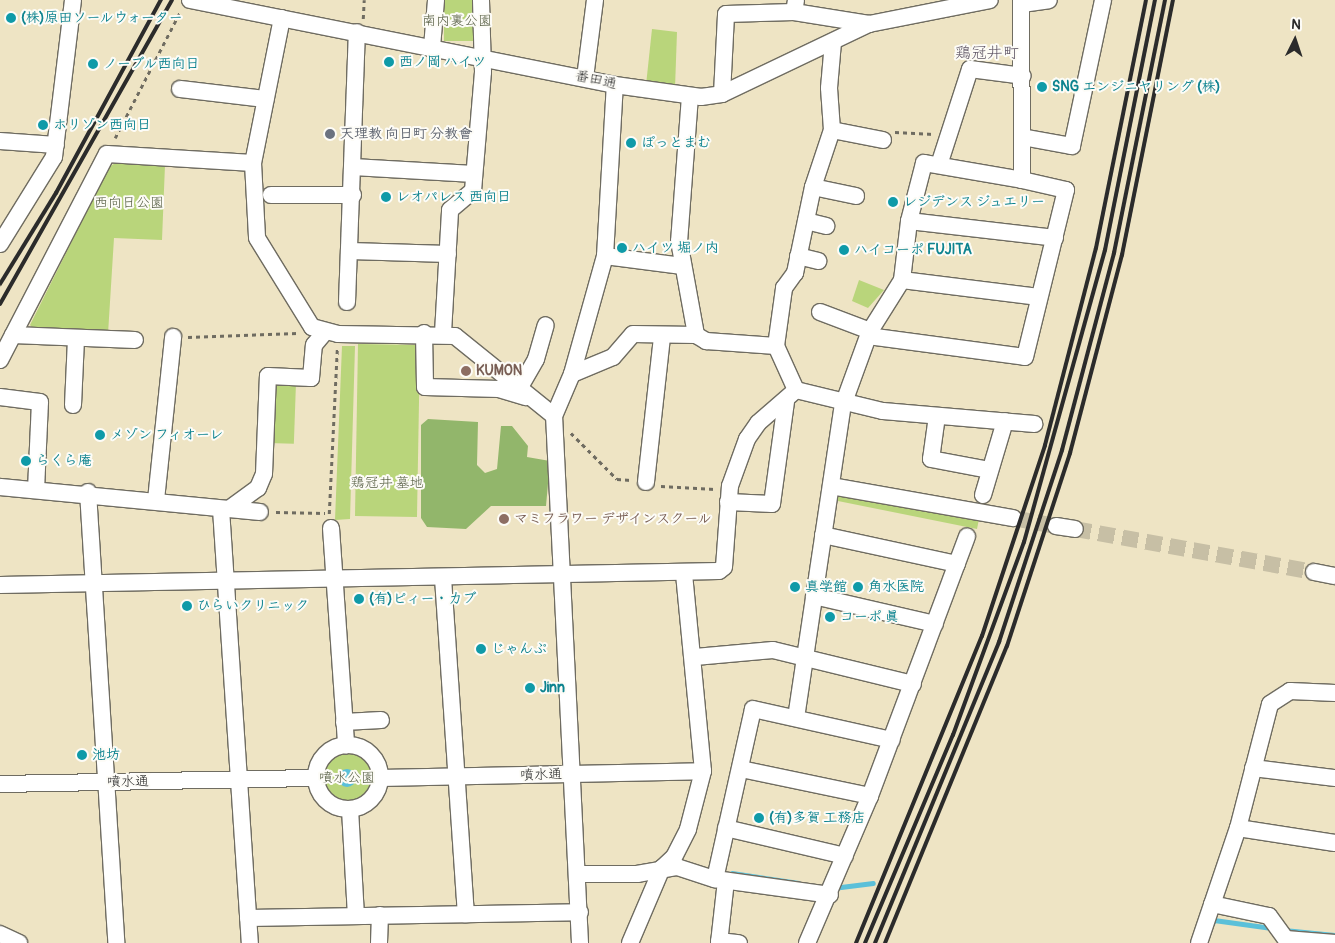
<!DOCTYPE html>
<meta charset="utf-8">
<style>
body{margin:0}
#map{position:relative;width:1335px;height:943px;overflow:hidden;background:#eee4c4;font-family:Pangolin,"Klee One",sans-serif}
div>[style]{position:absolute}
.green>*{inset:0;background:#b9d57b;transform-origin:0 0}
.round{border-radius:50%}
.forest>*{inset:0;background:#92b66b}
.water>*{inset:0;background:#5bc0d9}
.stream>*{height:4.5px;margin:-2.25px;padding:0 2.25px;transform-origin:2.25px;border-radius:2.25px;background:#5bc0d9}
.minor-tunnel>*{height:16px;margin-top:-8px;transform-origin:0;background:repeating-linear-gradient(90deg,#c7bfa5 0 16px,transparent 0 24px)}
.path>*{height:2.5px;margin-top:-1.25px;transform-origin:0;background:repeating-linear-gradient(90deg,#6f6c61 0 4px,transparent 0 8px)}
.roads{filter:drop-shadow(1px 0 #6f6c61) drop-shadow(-1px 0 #6f6c61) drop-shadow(0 1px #6f6c61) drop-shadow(0 -1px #6f6c61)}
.minor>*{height:16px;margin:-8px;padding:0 8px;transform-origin:8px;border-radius:8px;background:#fff}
.minor>.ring{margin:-8px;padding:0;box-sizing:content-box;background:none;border:16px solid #fff;border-radius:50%}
.rail>*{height:4px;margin:-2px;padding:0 2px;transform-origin:2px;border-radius:2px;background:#2b2b2b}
.dots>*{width:14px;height:14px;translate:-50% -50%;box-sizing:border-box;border:2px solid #fdfcf7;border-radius:50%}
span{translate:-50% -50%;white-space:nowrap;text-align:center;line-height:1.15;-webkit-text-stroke:4px #fdfcf7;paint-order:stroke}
.culture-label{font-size:14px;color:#0d838f;font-weight:700}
.left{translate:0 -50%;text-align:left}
.park-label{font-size:14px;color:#565e43}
.street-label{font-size:14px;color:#2b2b2b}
.worship-label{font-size:14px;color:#5b616d;font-weight:700}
.education-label{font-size:14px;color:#785e54;font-weight:700}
.quarter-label{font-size:16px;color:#615767}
.north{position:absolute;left:1270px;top:15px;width:50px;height:50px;-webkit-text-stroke:4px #fdfcf7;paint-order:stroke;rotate:4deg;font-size:14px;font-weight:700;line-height:20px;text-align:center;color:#2b2b2b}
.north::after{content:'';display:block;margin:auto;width:18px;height:22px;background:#2b2b2b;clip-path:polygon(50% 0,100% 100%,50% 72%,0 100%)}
</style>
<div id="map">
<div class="green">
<i style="left:444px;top:0;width:30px;height:41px"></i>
<i style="clip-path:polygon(652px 29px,677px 32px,675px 88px,646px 85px)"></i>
<i style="clip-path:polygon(117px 162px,165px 165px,162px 240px,114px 238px,108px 334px,36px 332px,30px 325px,109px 167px)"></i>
<i style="clip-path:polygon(859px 280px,884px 290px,868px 308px,852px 301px)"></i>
<i style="left:358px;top:344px;width:62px;height:172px;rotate:1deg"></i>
<i style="clip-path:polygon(342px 346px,355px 346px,350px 519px,335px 520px)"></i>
<i style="left:270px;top:382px;width:26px;height:61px;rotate:2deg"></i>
<i style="clip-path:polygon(834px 492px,979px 519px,977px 529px,833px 500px)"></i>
<i class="round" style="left:321px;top:751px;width:54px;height:54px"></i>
</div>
<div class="forest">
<i style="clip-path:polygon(428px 419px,478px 422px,477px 465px,485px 473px,497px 469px,501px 426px,512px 426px,528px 446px,527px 457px,550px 461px,546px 506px,491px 506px,466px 529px,427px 527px,421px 518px,421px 425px)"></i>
</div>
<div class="water">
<i class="round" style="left:338px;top:769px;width:18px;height:18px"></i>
</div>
<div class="stream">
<i style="left:732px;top:873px;width:67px;rotate:8.6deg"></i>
<i style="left:833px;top:888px;width:40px;rotate:-7.1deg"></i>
<i style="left:1212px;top:924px;width:4px;rotate:-63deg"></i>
<i style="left:1214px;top:920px;width:58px;rotate:8deg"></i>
<i style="left:1284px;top:930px;width:51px;rotate:5.6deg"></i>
</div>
<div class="minor-tunnel">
<i style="left:1013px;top:518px;width:44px;rotate:10.5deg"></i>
<i style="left:1075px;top:529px;width:243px;rotate:10.2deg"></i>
</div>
<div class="path">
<i style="left:363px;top:19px;width:19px;rotate:-87deg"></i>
<i style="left:895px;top:132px;width:39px;rotate:3deg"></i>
<i style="left:115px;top:138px;width:142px;rotate:-62.7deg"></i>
<i style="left:188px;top:337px;width:110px;rotate:-2.1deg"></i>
<i style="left:571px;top:433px;width:65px;rotate:45deg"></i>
<i style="left:617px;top:479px;width:14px;rotate:4deg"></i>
<i style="left:661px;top:486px;width:54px;rotate:3.2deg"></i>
<i style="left:276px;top:512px;width:49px;rotate:1.2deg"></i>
<i style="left:329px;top:514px;width:166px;rotate:-87.2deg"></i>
</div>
<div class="roads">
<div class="minor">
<i style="left:190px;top:0;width:433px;rotate:11.3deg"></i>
<i style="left:615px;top:85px;width:87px;rotate:7.9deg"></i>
<i style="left:701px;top:97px;width:21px;rotate:-8deg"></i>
<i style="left:722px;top:94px;width:163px;rotate:-25.5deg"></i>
<i style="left:869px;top:24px;width:123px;rotate:-11.2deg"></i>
<i style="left:796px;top:0;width:12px;rotate:99deg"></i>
<i style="left:794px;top:12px;width:76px;rotate:9.1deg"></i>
<i style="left:1022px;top:4px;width:27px;rotate:-8deg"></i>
<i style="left:282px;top:18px;width:148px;rotate:101.3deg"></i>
<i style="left:253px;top:163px;width:75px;rotate:86.9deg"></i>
<i style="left:257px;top:238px;width:105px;rotate:58.3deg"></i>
<i style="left:312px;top:327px;width:27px;rotate:15deg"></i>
<i style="left:338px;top:334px;width:117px;rotate:1deg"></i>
<i style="left:455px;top:336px;width:127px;rotate:38.9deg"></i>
<i style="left:432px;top:47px;width:47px;rotate:-85.1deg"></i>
<i style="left:585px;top:78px;width:79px;rotate:-82.7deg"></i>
<i style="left:180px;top:89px;width:86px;rotate:6.7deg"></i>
<i style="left:722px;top:94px;width:80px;rotate:-87.1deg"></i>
<i style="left:726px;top:14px;width:68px;rotate:-1.7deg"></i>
<i style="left:690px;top:96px;width:145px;rotate:94.3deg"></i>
<i style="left:679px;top:241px;width:96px;rotate:79.7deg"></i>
<i style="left:832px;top:130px;width:52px;rotate:11.1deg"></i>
<i style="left:1022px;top:137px;width:51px;rotate:10.2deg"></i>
<i style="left:1072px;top:146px;width:149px;rotate:-78deg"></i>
<i style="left:0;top:141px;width:56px;rotate:4.1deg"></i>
<i style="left:939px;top:165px;width:101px;rotate:-72.1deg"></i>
<i style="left:970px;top:69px;width:53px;rotate:7.5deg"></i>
<i style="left:353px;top:167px;width:121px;rotate:3.3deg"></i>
<i style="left:813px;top:187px;width:44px;rotate:11.8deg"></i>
<i style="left:271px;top:195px;width:82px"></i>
<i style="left:806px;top:221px;width:21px;rotate:14deg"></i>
<i style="left:909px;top:221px;width:147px;rotate:6.6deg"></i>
<i style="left:0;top:244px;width:102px;rotate:-58.2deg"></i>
<i style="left:54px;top:157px;width:158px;rotate:-83.1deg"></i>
<i style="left:350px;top:251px;width:98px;rotate:1.8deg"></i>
<i style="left:605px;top:256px;width:78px;rotate:7.4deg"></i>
<i style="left:798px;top:256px;width:21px;rotate:14deg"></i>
<i style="left:902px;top:280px;width:138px;rotate:7.1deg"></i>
<i style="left:347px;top:302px;width:270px;rotate:-87.9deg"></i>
<i style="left:820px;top:312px;width:53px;rotate:20.8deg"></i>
<i style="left:424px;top:333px;width:54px;rotate:88.9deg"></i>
<i style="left:425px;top:387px;width:74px;rotate:1.5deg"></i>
<i style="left:499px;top:389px;width:28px;rotate:17deg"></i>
<i style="left:443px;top:333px;width:123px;rotate:-86.7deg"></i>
<i style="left:450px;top:210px;width:30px;rotate:-40deg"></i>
<i style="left:473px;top:191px;width:119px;rotate:-85.2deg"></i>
<i style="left:483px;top:72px;width:72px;rotate:-91.6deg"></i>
<i style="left:13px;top:335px;width:122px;rotate:2.3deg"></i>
<i style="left:868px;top:336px;width:158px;rotate:7.6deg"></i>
<i style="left:1025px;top:357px;width:172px;rotate:-76.2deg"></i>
<i style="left:1066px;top:190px;width:45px;rotate:-167.2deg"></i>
<i style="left:0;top:360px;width:232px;rotate:-62.6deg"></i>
<i style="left:107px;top:154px;width:146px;rotate:3.5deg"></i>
<i style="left:572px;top:374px;width:44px;rotate:-22.5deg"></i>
<i style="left:613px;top:357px;width:30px;rotate:-49deg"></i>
<i style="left:633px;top:334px;width:63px;rotate:0.9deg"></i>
<i style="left:696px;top:335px;width:12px;rotate:31deg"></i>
<i style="left:706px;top:341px;width:70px;rotate:4.1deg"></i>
<i style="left:520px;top:387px;width:32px;rotate:-60deg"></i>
<i style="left:536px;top:359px;width:35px;rotate:-74deg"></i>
<i style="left:796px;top:390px;width:48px;rotate:-114.4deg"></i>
<i style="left:776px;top:346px;width:59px;rotate:-82.1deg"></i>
<i style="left:784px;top:288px;width:19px;rotate:-54deg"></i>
<i style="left:795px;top:273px;width:88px;rotate:-78.2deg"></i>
<i style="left:813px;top:187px;width:60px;rotate:-71.6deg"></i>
<i style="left:832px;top:130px;width:42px;rotate:-94.1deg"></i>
<i style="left:829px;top:88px;width:46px;rotate:-85deg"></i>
<i style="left:0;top:397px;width:40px;rotate:7.1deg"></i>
<i style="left:40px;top:402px;width:87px;rotate:92.6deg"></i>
<i style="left:73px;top:405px;width:65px;rotate:-87.4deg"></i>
<i style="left:937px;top:416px;width:43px;rotate:97.9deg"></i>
<i style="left:931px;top:459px;width:60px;rotate:10.6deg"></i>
<i style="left:646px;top:482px;width:146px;rotate:-83.7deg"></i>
<i style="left:831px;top:486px;width:185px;rotate:10deg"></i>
<i style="left:0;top:487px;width:261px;rotate:5.5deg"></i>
<i style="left:88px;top:492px;width:452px;rotate:86.4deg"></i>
<i style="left:983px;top:495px;width:77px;rotate:-73.4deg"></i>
<i style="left:156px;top:500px;width:164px;rotate:-84deg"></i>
<i style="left:728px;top:502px;width:44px;rotate:2.6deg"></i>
<i style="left:772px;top:504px;width:103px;rotate:-82.2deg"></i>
<i style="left:221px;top:509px;width:435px;rotate:86.2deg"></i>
<i style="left:229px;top:509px;width:36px;rotate:-36deg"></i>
<i style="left:258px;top:488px;width:15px;rotate:-67deg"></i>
<i style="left:264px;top:474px;width:98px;rotate:-87.7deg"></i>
<i style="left:268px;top:376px;width:43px;rotate:2.7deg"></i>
<i style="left:311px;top:378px;width:33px;rotate:-85deg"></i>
<i style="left:314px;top:345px;width:16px;rotate:-50deg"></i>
<i style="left:1056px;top:526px;width:19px;rotate:9deg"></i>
<i style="left:331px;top:528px;width:218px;rotate:86deg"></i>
<i style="left:823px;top:535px;width:137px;rotate:12.2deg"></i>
<i style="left:1314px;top:572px;width:21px;rotate:11deg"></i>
<i style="left:443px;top:578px;width:337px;rotate:86.1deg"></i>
<i style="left:0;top:585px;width:719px;rotate:-1.12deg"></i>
<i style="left:719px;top:571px;width:6px;rotate:-39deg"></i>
<i style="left:724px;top:567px;width:81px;rotate:-85.8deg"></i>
<i style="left:730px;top:486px;width:50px;rotate:-70.1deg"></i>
<i style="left:747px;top:439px;width:19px;rotate:-55deg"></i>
<i style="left:758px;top:423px;width:50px;rotate:-41deg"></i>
<i style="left:796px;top:390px;width:89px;rotate:13.6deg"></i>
<i style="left:883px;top:411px;width:152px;rotate:4.9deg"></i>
<i style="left:814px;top:596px;width:124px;rotate:13deg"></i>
<i style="left:695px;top:657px;width:78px;rotate:-5.1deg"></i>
<i style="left:773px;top:650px;width:144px;rotate:13.7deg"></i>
<i style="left:796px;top:718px;width:317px;rotate:-81.5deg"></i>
<i style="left:843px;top:405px;width:79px;rotate:-70deg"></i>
<i style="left:870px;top:331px;width:60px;rotate:-57.9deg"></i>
<i style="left:902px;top:280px;width:59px;rotate:-83.2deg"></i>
<i style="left:909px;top:221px;width:60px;rotate:-75.5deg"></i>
<i style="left:924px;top:163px;width:99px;rotate:9.8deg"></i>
<i style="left:1022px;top:180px;width:180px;rotate:-90.3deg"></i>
<i style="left:344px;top:722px;width:37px;rotate:-3deg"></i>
<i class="ring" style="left:316px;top:745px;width:48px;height:48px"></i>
<i style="left:1253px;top:768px;width:83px;rotate:7deg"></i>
<i style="left:741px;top:769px;width:132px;rotate:11.8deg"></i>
<i style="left:380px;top:778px;width:323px;rotate:-1.2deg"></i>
<i style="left:0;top:784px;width:316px;rotate:-1.1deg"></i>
<i style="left:350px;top:809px;width:106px;rotate:86.8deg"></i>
<i style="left:726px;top:828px;width:122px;rotate:13.2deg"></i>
<i style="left:1238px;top:828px;width:98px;rotate:8.8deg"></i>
<i style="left:578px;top:874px;width:59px"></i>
<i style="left:637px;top:874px;width:41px;rotate:-9.9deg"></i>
<i style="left:677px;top:867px;width:40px;rotate:18deg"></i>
<i style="left:715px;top:879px;width:116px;rotate:7.9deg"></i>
<i style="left:715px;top:879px;width:174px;rotate:-77.4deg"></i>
<i style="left:753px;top:709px;width:142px;rotate:12.6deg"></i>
<i style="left:1212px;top:904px;width:58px;rotate:11.9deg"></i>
<i style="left:1269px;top:916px;width:29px;rotate:54deg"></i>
<i style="left:1286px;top:939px;width:49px;rotate:4.7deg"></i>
<i style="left:248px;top:918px;width:332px;rotate:-1deg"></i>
<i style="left:0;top:934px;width:21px;rotate:25deg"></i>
<i style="left:719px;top:941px;width:20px;rotate:6deg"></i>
<i style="left:379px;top:943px;width:28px;rotate:-88deg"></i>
<i style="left:580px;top:943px;width:528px;rotate:-92.82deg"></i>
<i style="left:554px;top:416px;width:46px;rotate:-66.8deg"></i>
<i style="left:572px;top:374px;width:123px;rotate:-74.4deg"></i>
<i style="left:605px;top:256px;width:171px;rotate:-86.7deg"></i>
<i style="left:630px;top:943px;width:82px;rotate:-66.9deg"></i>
<i style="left:662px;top:868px;width:16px;rotate:-43deg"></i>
<i style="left:674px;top:857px;width:31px;rotate:-63deg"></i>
<i style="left:688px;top:829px;width:60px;rotate:-75.5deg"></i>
<i style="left:703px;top:771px;width:199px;rotate:-95.5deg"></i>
<i style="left:719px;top:943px;width:62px;rotate:-83.6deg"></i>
<i style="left:807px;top:943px;width:160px;rotate:-66.8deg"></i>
<i style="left:870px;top:796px;width:277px;rotate:-69.5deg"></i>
<i style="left:1199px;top:943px;width:121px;rotate:-71.3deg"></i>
<i style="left:1238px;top:828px;width:128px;rotate:-75.5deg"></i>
<i style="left:1270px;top:704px;width:24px;rotate:-33deg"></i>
<i style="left:1290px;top:691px;width:45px;rotate:2.5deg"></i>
</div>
</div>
<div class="rail">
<i style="left:0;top:284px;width:107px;rotate:-58.4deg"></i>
<i style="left:56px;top:193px;width:220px;rotate:-61.5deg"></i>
<i style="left:0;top:304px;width:349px;rotate:-60.5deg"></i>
<i style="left:856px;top:943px;width:332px;rotate:-67.7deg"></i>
<i style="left:982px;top:636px;width:201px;rotate:-71.7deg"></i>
<i style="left:1045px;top:445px;width:203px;rotate:-75.5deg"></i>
<i style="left:1096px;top:248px;width:253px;rotate:-78.6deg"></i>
<i style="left:865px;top:943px;width:226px;rotate:-67.1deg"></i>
<i style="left:953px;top:735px;width:206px;rotate:-69.8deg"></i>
<i style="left:1024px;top:542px;width:303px;rotate:-74.5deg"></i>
<i style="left:1105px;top:250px;width:255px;rotate:-78.7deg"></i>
<i style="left:875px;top:943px;width:326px;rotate:-67.6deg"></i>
<i style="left:999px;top:642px;width:202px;rotate:-71.8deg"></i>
<i style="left:1062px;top:450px;width:204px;rotate:-75.2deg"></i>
<i style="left:1114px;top:253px;width:258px;rotate:-78.6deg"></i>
<i style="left:885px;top:943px;width:321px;rotate:-67.7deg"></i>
<i style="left:1007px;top:646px;width:203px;rotate:-71.9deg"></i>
<i style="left:1070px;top:453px;width:205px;rotate:-75.3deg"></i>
<i style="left:1122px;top:255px;width:260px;rotate:-78.7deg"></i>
</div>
<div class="dots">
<i style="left:11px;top:18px;background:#0f9aa8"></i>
<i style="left:389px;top:62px;background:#0f9aa8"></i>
<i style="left:93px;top:64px;background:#0f9aa8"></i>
<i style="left:1042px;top:87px;background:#0f9aa8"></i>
<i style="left:43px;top:125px;background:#0f9aa8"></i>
<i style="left:330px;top:134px;background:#6b7280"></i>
<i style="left:631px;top:143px;background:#0f9aa8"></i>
<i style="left:386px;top:197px;background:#0f9aa8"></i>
<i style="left:893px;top:202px;background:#0f9aa8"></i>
<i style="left:622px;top:248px;background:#0f9aa8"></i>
<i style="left:844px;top:250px;background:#0f9aa8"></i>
<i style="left:466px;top:371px;background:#8d6e63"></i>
<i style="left:100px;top:435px;background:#0f9aa8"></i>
<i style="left:26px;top:461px;background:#0f9aa8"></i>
<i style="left:504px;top:519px;background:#8d6e63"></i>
<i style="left:795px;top:587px;background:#0f9aa8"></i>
<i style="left:858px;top:587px;background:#0f9aa8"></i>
<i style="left:359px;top:599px;background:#0f9aa8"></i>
<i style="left:187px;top:606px;background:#0f9aa8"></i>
<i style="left:830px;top:617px;background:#0f9aa8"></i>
<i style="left:481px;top:649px;background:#0f9aa8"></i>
<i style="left:530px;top:688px;background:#0f9aa8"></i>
<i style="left:82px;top:755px;background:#0f9aa8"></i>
<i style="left:759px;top:818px;background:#0f9aa8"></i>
</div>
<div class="culture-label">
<span class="left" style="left:21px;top:18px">(株)原田ソールウォーター</span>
<span class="left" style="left:399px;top:62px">西ノ岡 ハイツ</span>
<span class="left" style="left:103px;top:64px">ノーブル西向日</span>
<span class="left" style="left:1052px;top:87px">SNG エンジニヤリング (株)</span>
<span class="left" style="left:53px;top:125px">ホリゾン西向日</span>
<span class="left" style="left:641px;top:143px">ぽっとまむ</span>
<span class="left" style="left:396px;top:197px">レオパレス 西向日</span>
<span class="left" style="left:903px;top:202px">レジデンス ジュエリー</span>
<span class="left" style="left:632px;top:248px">ハイツ 堀ノ内</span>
<span class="left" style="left:854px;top:250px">ハイコーポ FUJITA</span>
<span class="left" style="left:110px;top:435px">メゾン フィオーレ</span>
<span class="left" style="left:36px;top:461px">らくら庵</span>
<span class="left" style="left:805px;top:587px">真学館</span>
<span class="left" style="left:868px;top:587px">角水医院</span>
<span class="left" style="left:369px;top:599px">(有)ピィー・カブ</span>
<span class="left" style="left:197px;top:606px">ひらいクリニック</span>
<span class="left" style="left:840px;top:617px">コーポ 眞</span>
<span class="left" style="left:491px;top:649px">じゃんぷ</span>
<span class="left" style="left:540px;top:688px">Jinn</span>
<span class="left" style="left:92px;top:755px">池坊</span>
<span class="left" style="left:769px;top:818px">(有)多賀 工務店</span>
</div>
<div class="park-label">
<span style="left:457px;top:21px">南内裏公園</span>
<span style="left:129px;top:203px">西向日公園</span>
<span style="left:387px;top:483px">鶏冠井 墓地</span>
<span style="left:347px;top:778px">噴水公園</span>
</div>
<div class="street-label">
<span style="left:596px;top:80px;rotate:12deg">番田通</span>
<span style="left:541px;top:775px;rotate:-2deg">噴水通</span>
<span style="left:128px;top:782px;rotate:-1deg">噴水通</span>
</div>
<div class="worship-label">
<span class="left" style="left:340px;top:134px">天理教 向日町 分教會</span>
</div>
<div class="education-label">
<span class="left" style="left:476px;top:371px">KUMON</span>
<span class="left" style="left:514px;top:519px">マミフラワー デザインスクール</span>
</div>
<div class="quarter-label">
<span style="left:987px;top:53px">鶏冠井町</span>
</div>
<div class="north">N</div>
</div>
